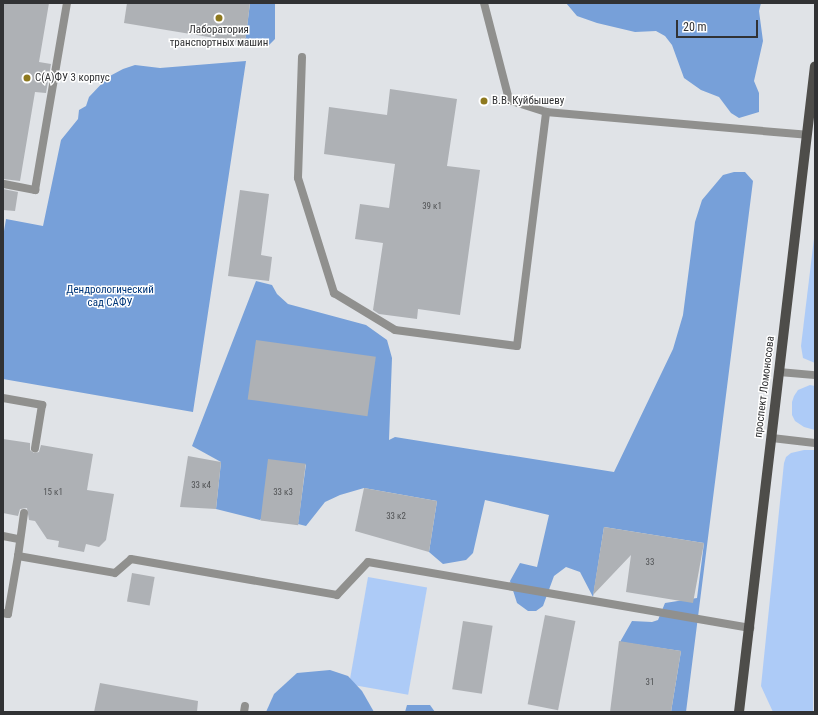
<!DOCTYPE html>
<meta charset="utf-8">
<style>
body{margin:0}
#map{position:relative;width:818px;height:715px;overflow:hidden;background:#e0e3e7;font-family:"Roboto Condensed",sans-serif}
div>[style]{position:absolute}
.green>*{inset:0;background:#adcbf7;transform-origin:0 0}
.forest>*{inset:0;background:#77a0d9}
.building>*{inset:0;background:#aeb1b5;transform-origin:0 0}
.lane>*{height:8px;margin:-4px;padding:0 4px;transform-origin:4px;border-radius:4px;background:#90908e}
.primary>*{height:10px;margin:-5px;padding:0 5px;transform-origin:5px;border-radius:5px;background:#4e4d4a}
.dots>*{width:11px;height:11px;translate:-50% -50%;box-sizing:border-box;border:2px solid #fff;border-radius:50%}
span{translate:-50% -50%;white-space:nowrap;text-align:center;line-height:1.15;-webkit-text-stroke:3px #fff;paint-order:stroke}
.number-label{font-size:9px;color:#505254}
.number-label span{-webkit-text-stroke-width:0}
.poi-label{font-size:11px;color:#313234}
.left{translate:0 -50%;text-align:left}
.park-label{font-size:11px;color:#00377a}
.street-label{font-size:11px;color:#313234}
.frame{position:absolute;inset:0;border:4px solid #313234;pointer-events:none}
.scale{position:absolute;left:676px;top:20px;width:82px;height:18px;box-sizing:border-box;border:2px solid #313234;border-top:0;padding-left:5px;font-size:12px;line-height:14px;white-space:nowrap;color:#313234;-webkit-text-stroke:3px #fff;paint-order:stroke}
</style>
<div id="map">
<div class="green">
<i style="clip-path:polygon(815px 230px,815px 363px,803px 358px,801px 346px)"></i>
<i style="clip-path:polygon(810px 385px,815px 386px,815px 430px,804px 427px,795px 421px,792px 415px,792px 402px,794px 396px,798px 390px)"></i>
<i style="clip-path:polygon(804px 450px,815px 450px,813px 712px,773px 712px,761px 686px,784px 463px,786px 457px,791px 453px)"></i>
<i style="left:368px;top:577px;width:60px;height:109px;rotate:10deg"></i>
</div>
<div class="forest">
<i style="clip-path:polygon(250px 3px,275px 3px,275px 39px,268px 46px,258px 44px,250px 38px,245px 43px)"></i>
<i style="clip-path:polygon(566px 3px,761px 3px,759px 11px,763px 41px,754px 81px,759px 93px,759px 112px,739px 118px,731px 113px,719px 97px,701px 90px,684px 78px,672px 45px,665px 36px,656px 31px,635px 32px,597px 23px,577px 16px)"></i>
<i style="clip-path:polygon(246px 61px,193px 412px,3px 379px,3px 237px,6px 219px,43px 226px,61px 140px,78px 119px,79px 110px,86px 106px,89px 97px,108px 77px,123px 69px,135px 65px,160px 68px)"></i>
<i style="clip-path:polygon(734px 172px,745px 172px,753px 181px,686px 712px,671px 712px,681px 651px,620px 642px,632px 621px,652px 622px,658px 620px,665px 603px,697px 598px,704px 543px,604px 527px,593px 597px,580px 572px,566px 567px,554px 576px,543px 606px,536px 611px,528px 611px,517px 603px,510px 581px,520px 563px,537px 567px,549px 515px,485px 500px,473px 553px,466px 560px,443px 564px,429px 552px,437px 501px,364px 488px,340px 495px,325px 502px,306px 526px,298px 524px,306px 464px,260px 520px,216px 509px,221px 462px,192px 446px,256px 281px,272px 285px,277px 294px,288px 304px,366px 325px,387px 340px,392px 358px,389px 440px,395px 437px,614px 472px,673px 349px,683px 315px,695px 222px,702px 200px,723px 175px)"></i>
<i style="clip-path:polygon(330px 670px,348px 676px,362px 691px,374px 712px,266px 712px,274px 694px,297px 673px)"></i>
<i style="clip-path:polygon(407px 705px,430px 705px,435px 712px,405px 712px)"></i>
</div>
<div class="building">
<i style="clip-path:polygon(3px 3px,49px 3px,39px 62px,51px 64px,46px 93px,35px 92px,20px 181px,3px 179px)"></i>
<i style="clip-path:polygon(127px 3px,250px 3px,245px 43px,124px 23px)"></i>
<i style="clip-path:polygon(390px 89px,457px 99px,447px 166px,480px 170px,460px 315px,418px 309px,417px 319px,379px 314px,373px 310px,383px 243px,355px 239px,360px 204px,389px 208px,395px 164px,324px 154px,329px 107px,387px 115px)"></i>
<i style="clip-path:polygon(3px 189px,18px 192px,15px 211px,3px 210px)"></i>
<i style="clip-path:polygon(240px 190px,269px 194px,261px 255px,272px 257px,269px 281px,228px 276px)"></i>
<i style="left:256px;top:340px;width:121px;height:60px;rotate:8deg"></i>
<i style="clip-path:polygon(3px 439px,30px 443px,30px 450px,34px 453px,39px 452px,41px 445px,93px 454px,87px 490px,114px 494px,106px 540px,99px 547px,86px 544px,84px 552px,58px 547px,59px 541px,47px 539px,35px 521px,29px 520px,27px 508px,20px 509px,18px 516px,3px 513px)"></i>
<i style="clip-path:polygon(188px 456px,221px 462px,216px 509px,180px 507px)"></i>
<i style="left:268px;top:459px;width:38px;height:62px;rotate:7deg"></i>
<i style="clip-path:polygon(364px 488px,437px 501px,429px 552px,355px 531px)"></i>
<i style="clip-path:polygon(604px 527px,704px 543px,693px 603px,626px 592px,631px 555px,593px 595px)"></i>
<i style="left:132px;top:573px;width:23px;height:29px;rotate:10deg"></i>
<i style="left:545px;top:615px;width:31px;height:91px;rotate:11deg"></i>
<i style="left:463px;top:621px;width:30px;height:69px;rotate:9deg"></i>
<i style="clip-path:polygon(619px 641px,681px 651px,671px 712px,610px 712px)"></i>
<i style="clip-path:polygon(100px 683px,198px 701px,197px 712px,94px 712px)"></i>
</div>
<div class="lane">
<i style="left:484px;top:3px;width:100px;rotate:75.5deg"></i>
<i style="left:509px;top:100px;width:39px;rotate:18deg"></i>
<i style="left:546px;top:112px;width:262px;rotate:5deg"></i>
<i style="left:302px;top:57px;width:121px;rotate:91.9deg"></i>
<i style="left:298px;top:178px;width:121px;rotate:72.6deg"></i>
<i style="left:334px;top:293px;width:71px;rotate:31.2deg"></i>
<i style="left:395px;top:330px;width:123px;rotate:7.5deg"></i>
<i style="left:517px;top:346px;width:236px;rotate:-82.9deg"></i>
<i style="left:4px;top:184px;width:32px;rotate:11deg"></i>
<i style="left:35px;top:190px;width:190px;rotate:-80.3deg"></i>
<i style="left:779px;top:372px;width:36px;rotate:5deg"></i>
<i style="left:3px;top:398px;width:40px;rotate:10deg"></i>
<i style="left:42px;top:405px;width:44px;rotate:99.2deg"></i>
<i style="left:772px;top:438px;width:43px;rotate:6.6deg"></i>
<i style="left:24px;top:513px;width:43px;rotate:97.9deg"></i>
<i style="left:18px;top:556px;width:98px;rotate:9.9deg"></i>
<i style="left:115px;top:573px;width:21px;rotate:-41deg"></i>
<i style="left:131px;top:559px;width:209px;rotate:9.9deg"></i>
<i style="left:337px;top:595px;width:45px;rotate:-46.8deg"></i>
<i style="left:368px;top:562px;width:388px;rotate:9.8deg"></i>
<i style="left:3px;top:536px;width:16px;rotate:11deg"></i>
<i style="left:3px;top:613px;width:5px;rotate:11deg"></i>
<i style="left:8px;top:614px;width:59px;rotate:-80.2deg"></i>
<i style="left:244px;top:712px;width:6px;rotate:-81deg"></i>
</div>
<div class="primary">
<i style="left:739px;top:712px;width:650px;rotate:-83.29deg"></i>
</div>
<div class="dots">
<i style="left:219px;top:18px;background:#8e791f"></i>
<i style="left:27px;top:78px;background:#8e791f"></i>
<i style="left:484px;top:101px;background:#8e791f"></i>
</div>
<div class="number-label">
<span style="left:432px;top:206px">39 к1</span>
<span style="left:201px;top:485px">33 к4</span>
<span style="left:53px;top:492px">15 к1</span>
<span style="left:283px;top:492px">33 к3</span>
<span style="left:396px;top:516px">33 к2</span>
<span style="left:650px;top:562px">33</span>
<span style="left:650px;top:682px">31</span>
</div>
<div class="poi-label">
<span style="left:219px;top:37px">Лаборатория<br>транспортных машин</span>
<span class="left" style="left:35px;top:78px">С(А)ФУ 3 корпус</span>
<span class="left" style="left:492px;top:101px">В.В. Куйбышеву</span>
</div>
<div class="park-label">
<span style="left:110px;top:297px">Дендрологический<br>сад САФУ</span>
</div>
<div class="street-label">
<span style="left:765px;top:387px;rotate:-83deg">проспект Ломоносова</span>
</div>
<div class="frame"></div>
<div class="scale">20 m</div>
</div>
